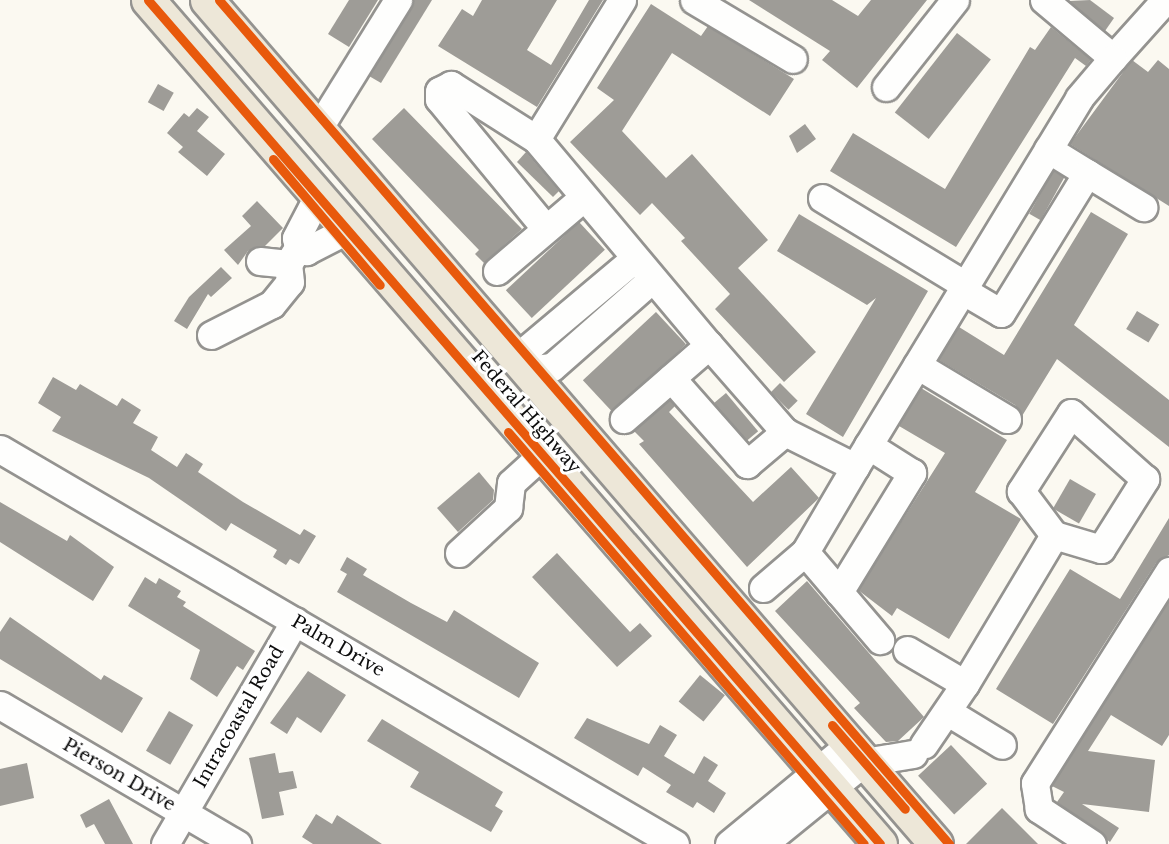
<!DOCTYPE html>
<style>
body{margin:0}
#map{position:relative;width:1169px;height:844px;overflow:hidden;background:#fbf9f1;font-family:"Libre Baskerville",serif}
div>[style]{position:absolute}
.building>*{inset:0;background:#9e9c97;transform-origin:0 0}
.roads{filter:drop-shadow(2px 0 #949390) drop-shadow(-2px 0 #949390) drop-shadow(0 2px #949390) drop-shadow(0 -2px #949390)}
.minor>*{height:27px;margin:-13.5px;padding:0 13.5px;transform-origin:13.5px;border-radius:13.5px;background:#fefefd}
.major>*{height:33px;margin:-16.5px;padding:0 16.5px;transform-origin:16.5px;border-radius:16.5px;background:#ede7d8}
.cycleway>*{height:9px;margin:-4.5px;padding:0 4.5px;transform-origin:4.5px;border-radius:4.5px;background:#e8590c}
span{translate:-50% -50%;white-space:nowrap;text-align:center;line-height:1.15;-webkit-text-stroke:6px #fff;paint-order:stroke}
.street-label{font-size:18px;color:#0d0d0d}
</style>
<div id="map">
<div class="building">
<i style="clip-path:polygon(349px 0,378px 0,349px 47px,328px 34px)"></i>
<i style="clip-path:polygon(414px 0,432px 0,381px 83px,369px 76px)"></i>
<i style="clip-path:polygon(482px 0,557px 0,527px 50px,551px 65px,589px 0,603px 0,537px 107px,438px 46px,462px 9px,473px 16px)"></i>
<i style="clip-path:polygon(749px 0,832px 0,858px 16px,871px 0,927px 0,857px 88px,822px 60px,830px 51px)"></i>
<i style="clip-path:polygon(1090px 0,1114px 18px,1105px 31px,1069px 1px)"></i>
<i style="clip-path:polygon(651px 4px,701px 36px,708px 26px,794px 79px,770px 116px,672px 53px,622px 131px,666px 178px,692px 154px,768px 240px,738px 268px,816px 352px,784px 382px,715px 309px,730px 294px,681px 241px,685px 238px,652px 203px,640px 215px,570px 142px,614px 100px,597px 88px)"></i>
<i style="clip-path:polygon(1051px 27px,1091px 60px,1086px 66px,1075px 58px,956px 247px,830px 171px,853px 133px,945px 189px,1030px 47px,1035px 50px)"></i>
<i style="left:957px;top:33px;width:43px;height:101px;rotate:38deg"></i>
<i style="clip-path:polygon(1132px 60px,1148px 72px,1158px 60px,1169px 69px,1169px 206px,1070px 144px)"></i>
<i style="left:158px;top:84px;width:18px;height:21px;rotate:29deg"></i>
<i style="clip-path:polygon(197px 108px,209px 117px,197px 131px,225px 154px,207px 176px,178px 152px,183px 147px,167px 133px,184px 113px,189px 117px)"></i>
<i style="clip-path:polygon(404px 108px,522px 229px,484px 263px,475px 254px,479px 250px,372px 139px)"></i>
<i style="clip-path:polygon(805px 124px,816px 139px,797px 153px,789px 136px)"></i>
<i style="clip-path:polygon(526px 152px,559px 191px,553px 197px,517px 162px)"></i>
<i style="left:1053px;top:171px;width:13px;height:49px;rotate:29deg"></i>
<i style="clip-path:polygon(257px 201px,283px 228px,265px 246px,248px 251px,238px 265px,224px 250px,251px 226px,242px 216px)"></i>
<i style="clip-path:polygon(1091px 212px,1128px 234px,1074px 325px,1169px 400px,1169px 447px,1057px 359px,1022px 416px,1015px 405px,939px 360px,959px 327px,1004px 355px)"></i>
<i style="clip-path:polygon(799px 214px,928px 291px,843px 437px,806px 414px,876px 298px,867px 305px,777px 251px)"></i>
<i style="left:579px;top:222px;width:38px;height:100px;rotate:47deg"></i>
<i style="clip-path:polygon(221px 267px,232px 278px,211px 297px,208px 294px,187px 329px,174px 321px,189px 297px)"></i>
<i style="left:1137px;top:311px;width:26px;height:21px;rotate:31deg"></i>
<i style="left:656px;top:312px;width:44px;height:100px;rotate:47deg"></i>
<i style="clip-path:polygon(53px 377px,76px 390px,80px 384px,117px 406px,122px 398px,141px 410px,133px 423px,158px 437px,151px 450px,177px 467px,186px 453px,203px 464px,198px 472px,243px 502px,300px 535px,304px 529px,316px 536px,299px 564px,290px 559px,286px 565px,273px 557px,277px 550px,231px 523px,226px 531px,149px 478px,52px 431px,61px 417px,38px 403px)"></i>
<i style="left:780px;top:383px;width:25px;height:13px;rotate:45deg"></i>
<i style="clip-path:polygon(921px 388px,1007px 440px,975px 492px,1021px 519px,949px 639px,897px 608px,892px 616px,858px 590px,945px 453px,899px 426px)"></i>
<i style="left:726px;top:393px;width:50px;height:16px;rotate:50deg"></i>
<i style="clip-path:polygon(670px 400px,675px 406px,669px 412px,753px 502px,791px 467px,819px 498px,747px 567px,639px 444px,644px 441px,634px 431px)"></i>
<i style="clip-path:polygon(479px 472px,494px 490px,493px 500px,458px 532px,437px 508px)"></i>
<i style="left:1070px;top:479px;width:30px;height:34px;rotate:30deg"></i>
<i style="clip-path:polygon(0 502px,67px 541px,70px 535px,114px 567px,93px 601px,0 542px)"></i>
<i style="clip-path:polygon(1169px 518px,1169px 555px,1156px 563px,1053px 724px,996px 689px,1070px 569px,1120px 599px)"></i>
<i style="clip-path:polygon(557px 553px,630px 632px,640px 623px,652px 636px,617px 667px,532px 577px)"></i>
<i style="clip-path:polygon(347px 557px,367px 569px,363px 575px,411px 603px,447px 622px,454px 610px,539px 663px,519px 698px,337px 592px,347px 574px,340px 570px)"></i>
<i style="clip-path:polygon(145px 577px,156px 584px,159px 578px,181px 591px,177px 597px,186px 602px,183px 606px,255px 651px,243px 670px,237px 666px,217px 697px,190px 679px,200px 650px,128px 606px)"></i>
<i style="clip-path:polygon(807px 581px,924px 717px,898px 741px,886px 742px,854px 708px,860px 703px,775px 611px)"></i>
<i style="clip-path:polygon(1169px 600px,1169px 735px,1162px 746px,1111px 715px,1088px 751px,1155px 760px,1149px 812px,1082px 804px,1119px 828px,1110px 842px,1057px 802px,1064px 792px,1052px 786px)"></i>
<i style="clip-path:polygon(10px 617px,101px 680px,104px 675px,143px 698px,122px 733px,0 659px,0 632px)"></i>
<i style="clip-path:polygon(308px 671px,346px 695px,321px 733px,297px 717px,287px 734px,270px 723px)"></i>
<i style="left:700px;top:675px;width:32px;height:34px;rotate:39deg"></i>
<i style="left:169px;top:711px;width:28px;height:46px;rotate:30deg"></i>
<i style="clip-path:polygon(587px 718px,649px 744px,660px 725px,677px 735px,664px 756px,694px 774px,704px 756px,718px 765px,708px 781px,726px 793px,714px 813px,697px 802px,693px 808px,666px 792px,671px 785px,643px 767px,638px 776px,574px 738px)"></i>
<i style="clip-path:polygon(382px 719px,503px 792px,495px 806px,503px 811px,491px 832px,410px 787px,419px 772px,367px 741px)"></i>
<i style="left:951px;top:745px;width:53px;height:45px;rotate:47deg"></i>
<i style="clip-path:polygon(275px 753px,279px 773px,293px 771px,297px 788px,279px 792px,284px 815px,262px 819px,249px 758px)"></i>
<i style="clip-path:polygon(27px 763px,34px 798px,0 806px,0 769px)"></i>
<i style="clip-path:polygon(109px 799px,133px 844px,105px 844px,94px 824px,86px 828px,80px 815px)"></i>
<i style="clip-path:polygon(1002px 808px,1038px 844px,966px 844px)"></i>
<i style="clip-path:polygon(316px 814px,332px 824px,337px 815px,382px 844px,313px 844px,302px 837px)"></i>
</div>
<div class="roads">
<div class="minor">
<i style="left:622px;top:0;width:163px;rotate:121.7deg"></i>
<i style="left:536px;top:139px;width:269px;rotate:50deg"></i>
<i style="left:709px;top:345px;width:113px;rotate:139deg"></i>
<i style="left:694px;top:0;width:115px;rotate:30.8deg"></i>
<i style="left:1044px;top:0;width:90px;rotate:40deg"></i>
<i style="left:1113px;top:58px;width:78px;rotate:-48.1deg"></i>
<i style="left:886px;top:87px;width:111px;rotate:-51.6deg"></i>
<i style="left:318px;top:129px;width:152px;rotate:-58.2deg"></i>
<i style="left:536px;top:139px;width:101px;rotate:-147.6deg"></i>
<i style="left:451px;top:85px;width:13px;rotate:153deg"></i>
<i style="left:439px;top:91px;width:8px;rotate:90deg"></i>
<i style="left:439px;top:99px;width:168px;rotate:50.5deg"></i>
<i style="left:1048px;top:149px;width:46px;rotate:31.6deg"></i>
<i style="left:822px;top:198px;width:167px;rotate:31.3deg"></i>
<i style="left:298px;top:248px;width:10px;rotate:-101deg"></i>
<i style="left:296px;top:238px;width:47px;rotate:-62.4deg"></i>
<i style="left:260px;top:261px;width:28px;rotate:6deg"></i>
<i style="left:497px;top:271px;width:114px;rotate:-40.4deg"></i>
<i style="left:962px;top:290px;width:45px;rotate:30.5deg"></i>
<i style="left:1001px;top:313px;width:164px;rotate:-58.4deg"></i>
<i style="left:1087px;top:173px;width:66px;rotate:31.3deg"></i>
<i style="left:211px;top:335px;width:68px;rotate:-26.9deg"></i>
<i style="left:272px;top:304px;width:28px;rotate:-51deg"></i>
<i style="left:290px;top:282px;width:18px;rotate:-96deg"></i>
<i style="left:288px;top:264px;width:19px;rotate:-58deg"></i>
<i style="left:298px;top:248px;width:9px;rotate:21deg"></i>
<i style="left:306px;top:251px;width:46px;rotate:-27.1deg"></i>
<i style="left:516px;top:358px;width:155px;rotate:-40deg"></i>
<i style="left:917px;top:365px;width:105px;rotate:31deg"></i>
<i style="left:526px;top:370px;width:26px;rotate:-7deg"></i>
<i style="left:552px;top:367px;width:133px;rotate:-41.3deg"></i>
<i style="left:671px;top:378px;width:115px;rotate:48.5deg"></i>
<i style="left:747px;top:464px;width:50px;rotate:-40.1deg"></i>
<i style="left:785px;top:432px;width:116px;rotate:-131.1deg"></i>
<i style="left:0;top:449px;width:782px;rotate:30.34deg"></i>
<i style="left:855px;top:467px;width:432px;rotate:-58.7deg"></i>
<i style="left:1079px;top:98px;width:52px;rotate:-49.6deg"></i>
<i style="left:805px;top:552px;width:116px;rotate:49.6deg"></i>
<i style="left:459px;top:553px;width:67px;rotate:-42.6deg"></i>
<i style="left:508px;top:508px;width:25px;rotate:-83deg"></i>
<i style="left:511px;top:483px;width:42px;rotate:-42.1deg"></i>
<i style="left:763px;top:588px;width:55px;rotate:-40.6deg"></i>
<i style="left:805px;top:552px;width:99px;rotate:-59.5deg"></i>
<i style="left:855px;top:467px;width:78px;rotate:-153.4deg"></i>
<i style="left:839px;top:592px;width:140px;rotate:-58.5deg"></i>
<i style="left:912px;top:473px;width:52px;rotate:-147.5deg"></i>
<i style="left:907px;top:650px;width:67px;rotate:30.4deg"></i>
<i style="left:965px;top:684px;width:73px;rotate:124.3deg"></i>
<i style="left:965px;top:684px;width:174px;rotate:-59.1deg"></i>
<i style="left:1054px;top:535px;width:49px;rotate:16.6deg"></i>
<i style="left:1101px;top:549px;width:83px;rotate:-57.8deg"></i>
<i style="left:1145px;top:479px;width:99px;rotate:-138.3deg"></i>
<i style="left:1071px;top:413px;width:93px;rotate:122.7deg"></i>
<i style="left:1021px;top:491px;width:55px;rotate:53.1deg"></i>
<i style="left:0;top:705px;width:275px;rotate:30.4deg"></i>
<i style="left:948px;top:712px;width:63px;rotate:31.4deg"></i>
<i style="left:165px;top:844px;width:258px;rotate:-59.8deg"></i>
<i style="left:729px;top:844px;width:156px;rotate:-39.5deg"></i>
<i style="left:763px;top:844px;width:130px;rotate:-39.1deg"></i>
<i style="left:864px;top:762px;width:50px;rotate:-9.3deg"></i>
<i style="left:1092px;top:844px;width:64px;rotate:-146.6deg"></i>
<i style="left:1039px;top:809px;width:26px;rotate:-99deg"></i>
<i style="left:1035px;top:783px;width:251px;rotate:-57.7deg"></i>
</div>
<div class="major">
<i style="left:148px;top:0;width:1117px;rotate:49.06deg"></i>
<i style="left:207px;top:0;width:1115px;rotate:49.18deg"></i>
</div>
</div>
<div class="cycleway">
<i style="left:148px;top:0;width:1117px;rotate:49.06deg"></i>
<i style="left:219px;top:0;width:1116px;rotate:49.14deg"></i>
<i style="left:273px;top:159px;width:165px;rotate:49.7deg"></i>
<i style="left:508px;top:432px;width:544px;rotate:49.17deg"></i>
<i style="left:832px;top:725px;width:111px;rotate:49deg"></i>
</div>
<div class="street-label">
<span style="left:526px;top:412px;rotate:49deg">Federal Highway</span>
<span style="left:338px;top:646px;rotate:30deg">Palm Drive</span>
<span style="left:239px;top:717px;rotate:-60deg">Intracoastal Road</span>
<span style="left:119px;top:775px;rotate:30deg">Pierson Drive</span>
</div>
</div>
